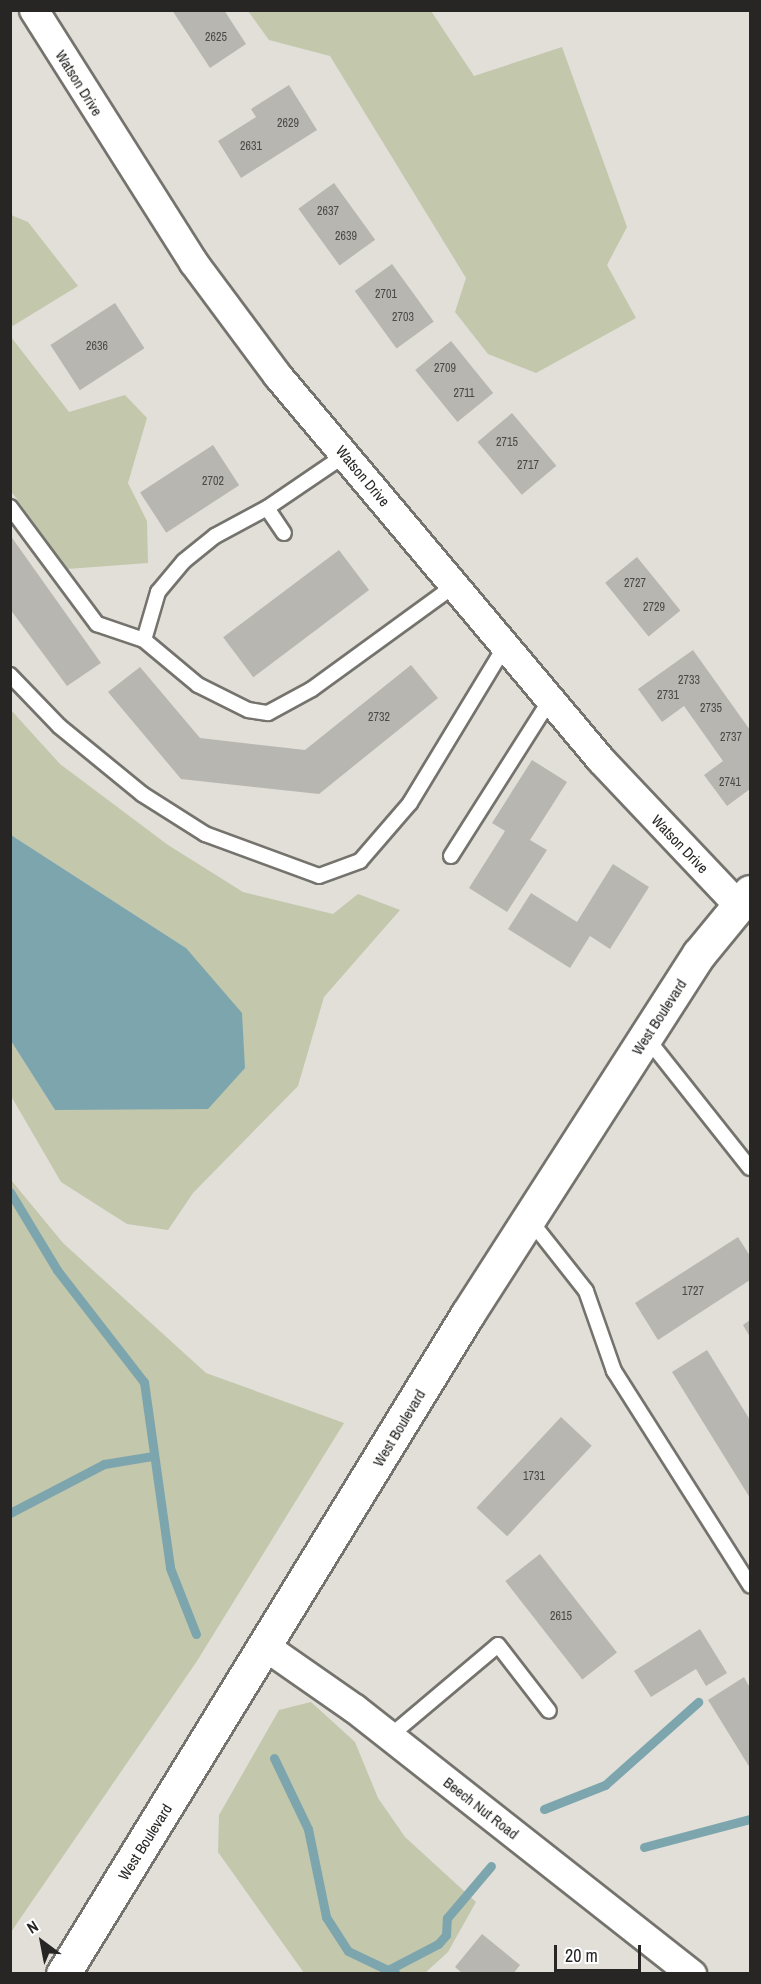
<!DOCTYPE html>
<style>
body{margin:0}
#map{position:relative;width:761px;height:1984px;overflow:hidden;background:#e1dfd8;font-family:"Archivo Narrow",sans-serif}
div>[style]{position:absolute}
.green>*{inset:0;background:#c3c7ac}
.water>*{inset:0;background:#7da5ae}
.stream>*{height:9px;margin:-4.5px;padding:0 4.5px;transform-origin:4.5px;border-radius:4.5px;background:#7da5ae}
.building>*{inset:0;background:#b8b6b0;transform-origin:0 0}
.roads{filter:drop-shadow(2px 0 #75736d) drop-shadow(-2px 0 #75736d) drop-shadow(0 2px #75736d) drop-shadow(0 -2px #75736d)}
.lane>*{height:14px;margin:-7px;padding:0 7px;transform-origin:7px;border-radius:7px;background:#fff}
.street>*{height:28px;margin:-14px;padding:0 14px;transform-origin:14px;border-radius:14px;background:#fff}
.primary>*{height:33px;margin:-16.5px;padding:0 16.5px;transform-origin:16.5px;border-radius:16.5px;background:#fff}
span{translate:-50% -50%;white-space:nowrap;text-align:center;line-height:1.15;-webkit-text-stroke:5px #fff;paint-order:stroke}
.number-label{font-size:12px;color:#4b4a47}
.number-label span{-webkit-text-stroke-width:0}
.street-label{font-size:15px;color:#272624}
.frame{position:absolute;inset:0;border:12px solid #272624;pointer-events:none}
.north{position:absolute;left:12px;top:1912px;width:60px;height:60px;-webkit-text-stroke:4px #fff;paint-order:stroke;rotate:328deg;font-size:16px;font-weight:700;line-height:24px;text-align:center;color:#272624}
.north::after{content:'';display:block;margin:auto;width:21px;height:27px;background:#272624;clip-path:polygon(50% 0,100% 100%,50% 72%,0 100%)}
.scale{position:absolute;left:554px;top:1945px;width:87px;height:27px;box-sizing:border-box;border:3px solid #272624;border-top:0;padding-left:8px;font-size:18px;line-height:21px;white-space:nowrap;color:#272624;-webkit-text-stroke:4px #fff;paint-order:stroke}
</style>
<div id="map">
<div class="green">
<i style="clip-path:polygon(248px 11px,431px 11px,474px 76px,562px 47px,627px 227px,607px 265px,636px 318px,536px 373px,488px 354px,455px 312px,466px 278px,330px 56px,269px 40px)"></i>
<i style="clip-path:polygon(11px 215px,28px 222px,78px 286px,11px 327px)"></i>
<i style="clip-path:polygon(11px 337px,69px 412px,125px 395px,147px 418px,128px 483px,147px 521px,148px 563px,67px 569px,11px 491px)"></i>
<i style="clip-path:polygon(10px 709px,60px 764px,168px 845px,243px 892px,333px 914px,358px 894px,400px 910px,324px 997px,298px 1086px,193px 1193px,168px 1230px,127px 1224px,61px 1182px,11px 1096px,11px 1041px,55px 1110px,186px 948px,11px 835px)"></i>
<i style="clip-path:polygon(11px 1180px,63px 1243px,206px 1373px,344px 1423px,197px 1661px,11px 1932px)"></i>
<i style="clip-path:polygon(311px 1702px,355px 1742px,378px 1798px,405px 1837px,476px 1902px,448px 1952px,425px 1973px,304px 1973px,218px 1852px,219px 1815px,279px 1710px)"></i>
</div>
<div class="water">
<i style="clip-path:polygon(11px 835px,186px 948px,242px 1013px,245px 1068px,208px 1109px,55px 1110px,11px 1041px)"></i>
</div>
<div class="stream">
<i style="left:10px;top:1192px;width:91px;rotate:58.9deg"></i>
<i style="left:57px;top:1270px;width:142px;rotate:52.2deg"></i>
<i style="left:144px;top:1382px;width:188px;rotate:82deg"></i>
<i style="left:170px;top:1568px;width:71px;rotate:68.5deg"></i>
<i style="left:10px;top:1513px;width:106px;rotate:-27.5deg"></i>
<i style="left:104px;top:1464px;width:50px;rotate:-9.3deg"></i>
<i style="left:274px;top:1758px;width:79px;rotate:64.4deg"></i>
<i style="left:308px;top:1829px;width:90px;rotate:78.4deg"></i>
<i style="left:326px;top:1917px;width:40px;rotate:57.1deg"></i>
<i style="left:348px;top:1951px;width:53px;rotate:25.6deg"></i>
<i style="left:544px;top:1809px;width:66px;rotate:-21.5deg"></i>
<i style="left:605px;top:1785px;width:125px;rotate:-41.7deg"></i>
<i style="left:644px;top:1847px;width:110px;rotate:-14.8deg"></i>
<i style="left:390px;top:1969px;width:54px;rotate:-27.5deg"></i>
<i style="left:438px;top:1944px;width:12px;rotate:-48deg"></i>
<i style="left:446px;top:1935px;width:17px;rotate:-87deg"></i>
<i style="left:447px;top:1918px;width:68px;rotate:-49.8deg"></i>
</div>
<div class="building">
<i style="clip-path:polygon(172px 10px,224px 10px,246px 44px,210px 68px)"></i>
<i style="clip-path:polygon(289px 85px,317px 130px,241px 178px,218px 141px,256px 117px,251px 109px)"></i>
<i style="left:334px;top:183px;width:70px;height:44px;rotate:54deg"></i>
<i style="left:392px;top:264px;width:71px;height:46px;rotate:54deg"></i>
<i style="left:115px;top:303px;width:54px;height:77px;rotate:57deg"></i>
<i style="left:451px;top:341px;width:67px;height:46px;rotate:51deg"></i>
<i style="left:512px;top:413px;width:69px;height:45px;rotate:50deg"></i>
<i style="left:213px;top:445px;width:48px;height:87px;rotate:57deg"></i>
<i style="clip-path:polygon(10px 535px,101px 663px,67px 686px,10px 609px)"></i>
<i style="left:339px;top:550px;width:50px;height:145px;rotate:53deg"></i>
<i style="left:637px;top:557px;width:69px;height:41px;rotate:51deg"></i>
<i style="clip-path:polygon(693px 650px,750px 730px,750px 789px,727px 806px,704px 775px,723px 761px,684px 706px,662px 722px,638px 689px)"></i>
<i style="clip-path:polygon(411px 665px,438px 698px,319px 794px,181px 779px,108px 692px,140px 667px,200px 738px,305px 750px)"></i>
<i style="clip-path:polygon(532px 760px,567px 782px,530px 840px,547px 850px,507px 912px,469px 888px,505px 831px,492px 823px)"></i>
<i style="clip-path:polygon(613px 864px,649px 887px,610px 949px,590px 936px,570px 968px,508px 929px,531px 893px,577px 922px)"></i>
<i style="clip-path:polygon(738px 1237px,750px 1256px,750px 1280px,658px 1340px,635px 1303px)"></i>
<i style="clip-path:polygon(750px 1320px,750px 1337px,743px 1325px)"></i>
<i style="clip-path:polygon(707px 1350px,750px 1420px,750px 1498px,672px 1372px)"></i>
<i style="left:561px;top:1417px;width:42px;height:124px;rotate:43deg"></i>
<i style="left:540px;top:1554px;width:125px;height:44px;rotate:52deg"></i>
<i style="clip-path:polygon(700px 1629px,727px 1673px,706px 1686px,696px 1669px,651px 1697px,634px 1671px)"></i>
<i style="clip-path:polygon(744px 1677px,750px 1688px,750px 1768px,708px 1700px)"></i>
<i style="clip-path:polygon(482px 1934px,520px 1965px,513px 1974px,463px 1974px,455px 1967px)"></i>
</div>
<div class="roads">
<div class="lane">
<i style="left:10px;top:507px;width:146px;rotate:53.4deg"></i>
<i style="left:97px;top:624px;width:50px;rotate:18.8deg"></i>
<i style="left:144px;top:640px;width:70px;rotate:39.8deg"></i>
<i style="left:198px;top:685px;width:56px;rotate:26.6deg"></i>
<i style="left:248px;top:710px;width:20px;rotate:9deg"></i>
<i style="left:268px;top:713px;width:50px;rotate:-28.6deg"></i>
<i style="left:312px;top:689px;width:175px;rotate:-36deg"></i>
<i style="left:267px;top:508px;width:94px;rotate:-34.2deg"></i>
<i style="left:144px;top:640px;width:50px;rotate:-73.7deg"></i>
<i style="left:158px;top:592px;width:40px;rotate:-50deg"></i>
<i style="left:184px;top:561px;width:40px;rotate:-39deg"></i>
<i style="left:215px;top:536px;width:59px;rotate:-28.3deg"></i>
<i style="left:267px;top:508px;width:30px;rotate:56deg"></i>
<i style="left:10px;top:675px;width:71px;rotate:46.1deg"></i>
<i style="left:59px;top:726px;width:107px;rotate:39.3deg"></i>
<i style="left:142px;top:794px;width:75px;rotate:32.4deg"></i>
<i style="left:205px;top:834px;width:121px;rotate:20.2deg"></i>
<i style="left:319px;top:876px;width:44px;rotate:-20.1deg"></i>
<i style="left:360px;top:861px;width:77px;rotate:-49.2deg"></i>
<i style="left:410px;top:803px;width:184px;rotate:-58.8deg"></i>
<i style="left:451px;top:856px;width:185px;rotate:-57.6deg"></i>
<i style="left:646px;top:1037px;width:167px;rotate:51.6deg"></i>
<i style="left:530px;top:1220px;width:90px;rotate:51.7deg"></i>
<i style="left:586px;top:1291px;width:85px;rotate:70.7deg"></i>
<i style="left:614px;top:1371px;width:254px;rotate:57.6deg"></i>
<i style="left:390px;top:1736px;width:141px;rotate:-40.1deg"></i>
<i style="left:498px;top:1645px;width:83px;rotate:52.3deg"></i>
</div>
<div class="street">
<i style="left:34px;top:10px;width:299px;rotate:57.7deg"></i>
<i style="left:194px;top:263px;width:141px;rotate:53.4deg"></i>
<i style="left:278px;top:376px;width:502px;rotate:49.93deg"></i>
<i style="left:601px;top:760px;width:201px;rotate:46.6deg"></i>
<i style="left:266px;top:1647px;width:108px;rotate:34.9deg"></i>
<i style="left:355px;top:1709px;width:429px;rotate:38.2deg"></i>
</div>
<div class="primary">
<i style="left:63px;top:1974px;width:773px;rotate:-58.49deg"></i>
<i style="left:467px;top:1315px;width:429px;rotate:-57.3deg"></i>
<i style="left:699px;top:954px;width:80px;rotate:-50.6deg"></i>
</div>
</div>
<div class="number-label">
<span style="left:216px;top:38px">2625</span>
<span style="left:288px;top:124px">2629</span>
<span style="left:251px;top:147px">2631</span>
<span style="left:328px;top:212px">2637</span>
<span style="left:346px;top:237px">2639</span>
<span style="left:386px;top:295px">2701</span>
<span style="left:403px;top:318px">2703</span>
<span style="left:97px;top:347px">2636</span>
<span style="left:445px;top:369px">2709</span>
<span style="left:464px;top:394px">2711</span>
<span style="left:507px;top:443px">2715</span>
<span style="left:528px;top:466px">2717</span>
<span style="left:213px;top:482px">2702</span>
<span style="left:635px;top:584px">2727</span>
<span style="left:654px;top:608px">2729</span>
<span style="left:689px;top:681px">2733</span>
<span style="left:668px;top:696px">2731</span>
<span style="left:711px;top:709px">2735</span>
<span style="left:379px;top:718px">2732</span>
<span style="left:731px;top:738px">2737</span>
<span style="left:730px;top:783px">2741</span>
<span style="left:693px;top:1292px">1727</span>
<span style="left:534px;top:1477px">1731</span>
<span style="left:561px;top:1617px">2615</span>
</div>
<div class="street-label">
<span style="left:79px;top:83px;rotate:58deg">Watson Drive</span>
<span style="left:363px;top:476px;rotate:50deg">Watson Drive</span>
<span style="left:680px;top:844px;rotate:46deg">Watson Drive</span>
<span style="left:659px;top:1017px;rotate:-57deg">West Boulevard</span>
<span style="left:399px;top:1428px;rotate:-59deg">West Boulevard</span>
<span style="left:481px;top:1808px;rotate:38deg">Beech Nut Road</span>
<span style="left:145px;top:1842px;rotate:-58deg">West Boulevard</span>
</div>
<div class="frame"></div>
<div class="north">N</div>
<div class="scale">20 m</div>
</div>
